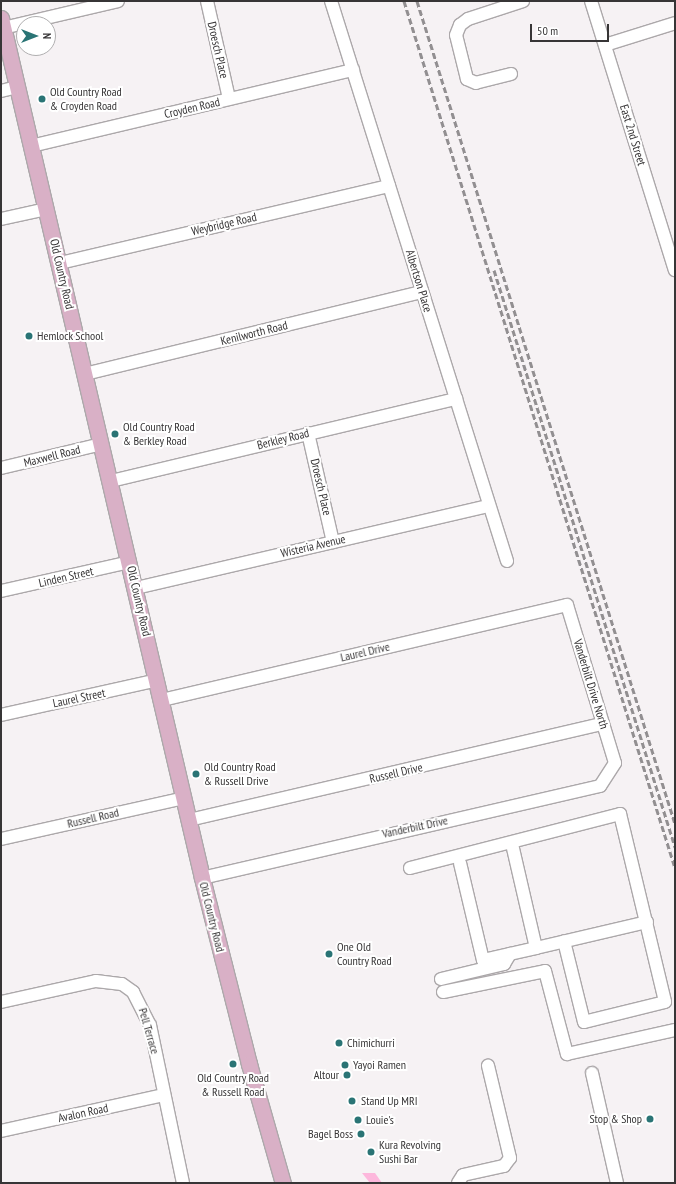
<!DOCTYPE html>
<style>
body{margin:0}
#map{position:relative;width:676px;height:1184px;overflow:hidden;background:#f6f2f4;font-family:"PT Sans Narrow",sans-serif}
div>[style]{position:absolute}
.water>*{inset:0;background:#fdb7dc}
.roads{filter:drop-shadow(1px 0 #aca8aa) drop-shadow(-1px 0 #aca8aa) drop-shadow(0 1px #aca8aa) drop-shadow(0 -1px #aca8aa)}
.minor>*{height:12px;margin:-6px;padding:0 6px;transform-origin:6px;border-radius:6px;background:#fff}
.major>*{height:15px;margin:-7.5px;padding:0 7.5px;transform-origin:7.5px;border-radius:7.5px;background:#d9b0c6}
.rail>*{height:3px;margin-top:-1.5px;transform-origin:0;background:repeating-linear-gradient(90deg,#928f91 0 6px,transparent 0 9px)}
.dots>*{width:11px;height:11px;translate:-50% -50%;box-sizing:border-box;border:2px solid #fff;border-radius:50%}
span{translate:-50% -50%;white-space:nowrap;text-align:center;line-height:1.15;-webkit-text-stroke:4px #fff;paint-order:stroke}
.street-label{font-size:12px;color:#373536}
.poi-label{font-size:12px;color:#373536}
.left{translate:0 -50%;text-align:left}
.right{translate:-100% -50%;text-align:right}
.frame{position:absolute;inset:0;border:2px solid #373536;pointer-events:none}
.north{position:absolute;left:16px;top:16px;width:40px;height:40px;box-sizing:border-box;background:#fff;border:1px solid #afaeaf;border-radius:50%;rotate:90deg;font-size:11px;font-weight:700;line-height:16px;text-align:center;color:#373536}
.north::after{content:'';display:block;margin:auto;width:14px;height:18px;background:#2a7475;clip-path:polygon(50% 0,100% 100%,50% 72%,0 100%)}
.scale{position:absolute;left:530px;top:24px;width:79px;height:18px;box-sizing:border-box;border:2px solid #373536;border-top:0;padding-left:5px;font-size:12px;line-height:14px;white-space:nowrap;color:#373536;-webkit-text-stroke:3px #fff;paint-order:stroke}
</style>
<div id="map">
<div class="water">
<i style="clip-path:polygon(362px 1173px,375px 1173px,382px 1183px,370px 1183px)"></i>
</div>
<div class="roads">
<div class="minor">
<i style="left:207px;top:1px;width:100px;rotate:77.3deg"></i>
<i style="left:331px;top:1px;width:587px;rotate:72.55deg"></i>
<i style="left:591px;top:1px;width:282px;rotate:72.7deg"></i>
<i style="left:3px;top:28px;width:118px;rotate:-13.2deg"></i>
<i style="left:605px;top:45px;width:73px;rotate:-17.4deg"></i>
<i style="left:511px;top:74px;width:36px;rotate:166deg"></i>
<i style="left:476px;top:83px;width:10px;rotate:-156deg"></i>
<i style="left:467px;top:79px;width:45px;rotate:-104deg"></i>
<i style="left:456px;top:35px;width:11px;rotate:-68deg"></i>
<i style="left:460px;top:25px;width:10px;rotate:-37deg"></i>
<i style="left:468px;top:19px;width:58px;rotate:-18.1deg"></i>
<i style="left:1px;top:91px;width:16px;rotate:-14deg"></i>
<i style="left:31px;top:146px;width:331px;rotate:-13.3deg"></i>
<i style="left:1px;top:219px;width:46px;rotate:-12.5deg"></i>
<i style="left:60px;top:263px;width:338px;rotate:-13.2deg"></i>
<i style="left:85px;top:374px;width:347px;rotate:-13.7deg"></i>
<i style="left:308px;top:433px;width:112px;rotate:77.1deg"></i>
<i style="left:1px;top:468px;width:104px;rotate:-13.4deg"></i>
<i style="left:111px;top:481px;width:355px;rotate:-13.4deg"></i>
<i style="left:136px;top:588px;width:362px;rotate:-13.1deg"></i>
<i style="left:1px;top:591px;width:132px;rotate:-12.7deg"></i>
<i style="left:162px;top:700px;width:416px;rotate:-13.2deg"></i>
<i style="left:567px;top:605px;width:165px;rotate:73.1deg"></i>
<i style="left:615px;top:763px;width:27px;rotate:123deg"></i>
<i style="left:600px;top:786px;width:408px;rotate:167deg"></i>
<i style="left:1px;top:715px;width:160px;rotate:-12.6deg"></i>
<i style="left:189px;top:820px;width:425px;rotate:-13.1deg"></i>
<i style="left:1px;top:839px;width:188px;rotate:-12.6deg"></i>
<i style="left:460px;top:863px;width:100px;rotate:76.7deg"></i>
<i style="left:483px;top:960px;width:54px;rotate:-12.8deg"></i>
<i style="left:536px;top:948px;width:107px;rotate:-103deg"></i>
<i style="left:410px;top:868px;width:217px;rotate:-14.4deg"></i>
<i style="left:620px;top:814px;width:193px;rotate:76.5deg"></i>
<i style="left:665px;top:1002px;width:83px;rotate:166.1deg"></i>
<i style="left:584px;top:1022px;width:83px;rotate:-103.9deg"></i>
<i style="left:536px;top:948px;width:114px;rotate:-13.2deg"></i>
<i style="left:441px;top:979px;width:65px;rotate:-13.4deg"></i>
<i style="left:504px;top:964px;width:12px;rotate:-59deg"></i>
<i style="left:443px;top:992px;width:104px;rotate:-11.6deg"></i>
<i style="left:545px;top:971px;width:86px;rotate:75.2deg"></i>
<i style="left:567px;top:1054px;width:111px;rotate:-12.5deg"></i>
<i style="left:1px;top:1002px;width:97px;rotate:-12.5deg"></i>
<i style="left:96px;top:981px;width:26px;rotate:7deg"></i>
<i style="left:122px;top:984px;width:14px;rotate:36deg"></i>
<i style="left:133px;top:992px;width:37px;rotate:63deg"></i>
<i style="left:150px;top:1025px;width:161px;rotate:78.2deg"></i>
<i style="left:592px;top:1073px;width:113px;rotate:77.2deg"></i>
<i style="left:1px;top:1131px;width:167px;rotate:-12.5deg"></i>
<i style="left:458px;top:1183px;width:9px;rotate:-58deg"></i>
<i style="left:463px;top:1175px;width:42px;rotate:-12.4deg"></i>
<i style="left:504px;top:1166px;width:10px;rotate:-53deg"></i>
<i style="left:510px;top:1158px;width:95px;rotate:-103.4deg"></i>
</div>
<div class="major">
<i style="left:1px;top:18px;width:883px;rotate:76.84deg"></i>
<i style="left:202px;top:878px;width:192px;rotate:75.8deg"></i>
<i style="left:249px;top:1064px;width:124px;rotate:74.1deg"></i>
</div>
</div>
<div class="rail">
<i style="left:404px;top:1px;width:908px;rotate:72.64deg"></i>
<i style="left:417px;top:1px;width:862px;rotate:72.59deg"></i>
<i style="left:494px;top:270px;width:605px;rotate:72.58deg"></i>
</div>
<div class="dots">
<i style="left:42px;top:99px;background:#2a7475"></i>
<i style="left:29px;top:336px;background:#2a7475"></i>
<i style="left:115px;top:434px;background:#2a7475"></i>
<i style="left:196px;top:774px;background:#2a7475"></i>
<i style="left:329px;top:954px;background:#2a7475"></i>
<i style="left:339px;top:1043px;background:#2a7475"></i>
<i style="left:233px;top:1064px;background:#2a7475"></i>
<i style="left:345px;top:1065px;background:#2a7475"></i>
<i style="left:347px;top:1075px;background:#2a7475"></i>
<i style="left:352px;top:1101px;background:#2a7475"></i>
<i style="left:650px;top:1119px;background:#2a7475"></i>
<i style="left:358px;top:1120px;background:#2a7475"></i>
<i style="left:361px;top:1134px;background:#2a7475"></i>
<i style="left:371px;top:1152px;background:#2a7475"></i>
</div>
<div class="street-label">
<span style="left:218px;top:50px;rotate:77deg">Droesch Place</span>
<span style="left:192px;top:108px;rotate:-13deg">Croyden Road</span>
<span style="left:633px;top:135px;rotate:73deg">East 2nd Street</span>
<span style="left:224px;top:224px;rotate:-13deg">Weybridge Road</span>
<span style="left:62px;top:274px;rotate:77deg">Old Country Road</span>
<span style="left:419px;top:281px;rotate:73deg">Albertson Place</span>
<span style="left:254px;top:333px;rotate:-14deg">Kenilworth Road</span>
<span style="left:283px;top:439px;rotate:-14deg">Berkley Road</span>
<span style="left:52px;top:456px;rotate:-14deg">Maxwell Road</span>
<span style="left:321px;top:487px;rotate:77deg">Droesch Place</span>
<span style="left:313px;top:546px;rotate:-13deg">Wisteria Avenue</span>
<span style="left:66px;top:577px;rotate:-13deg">Linden Street</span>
<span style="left:139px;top:601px;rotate:77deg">Old Country Road</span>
<span style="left:365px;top:652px;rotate:-13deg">Laurel Drive</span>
<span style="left:591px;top:684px;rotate:73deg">Vanderbilt Drive North</span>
<span style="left:79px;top:698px;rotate:-12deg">Laurel Street</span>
<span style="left:396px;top:773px;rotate:-13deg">Russell Drive</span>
<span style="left:93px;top:818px;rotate:-13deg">Russell Road</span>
<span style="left:415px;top:827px;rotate:-12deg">Vanderbilt Drive</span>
<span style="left:212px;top:917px;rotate:76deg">Old Country Road</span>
<span style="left:149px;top:1031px;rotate:74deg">Pell Terrace</span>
<span style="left:83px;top:1113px;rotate:-12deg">Avalon Road</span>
</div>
<div class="poi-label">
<span class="left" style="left:50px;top:99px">Old Country Road<br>&amp; Croyden Road</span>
<span class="left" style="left:37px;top:336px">Hemlock School</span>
<span class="left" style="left:123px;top:434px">Old Country Road<br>&amp; Berkley Road</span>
<span class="left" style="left:204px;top:774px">Old Country Road<br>&amp; Russell Drive</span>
<span class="left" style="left:337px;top:954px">One Old<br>Country Road</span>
<span class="left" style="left:347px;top:1043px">Chimichurri</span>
<span class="left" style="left:353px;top:1065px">Yayoi Ramen</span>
<span class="right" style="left:339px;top:1075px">Altour</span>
<span style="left:233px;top:1085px">Old Country Road<br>&amp; Russell Road</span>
<span class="left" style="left:361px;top:1101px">Stand Up MRI</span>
<span class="right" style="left:642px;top:1119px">Stop &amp; Shop</span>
<span class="left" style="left:366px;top:1120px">Louie's</span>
<span class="right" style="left:353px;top:1134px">Bagel Boss</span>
<span class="left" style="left:379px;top:1152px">Kura Revolving<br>Sushi Bar</span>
</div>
<div class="frame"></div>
<div class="north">N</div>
<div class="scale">50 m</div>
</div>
